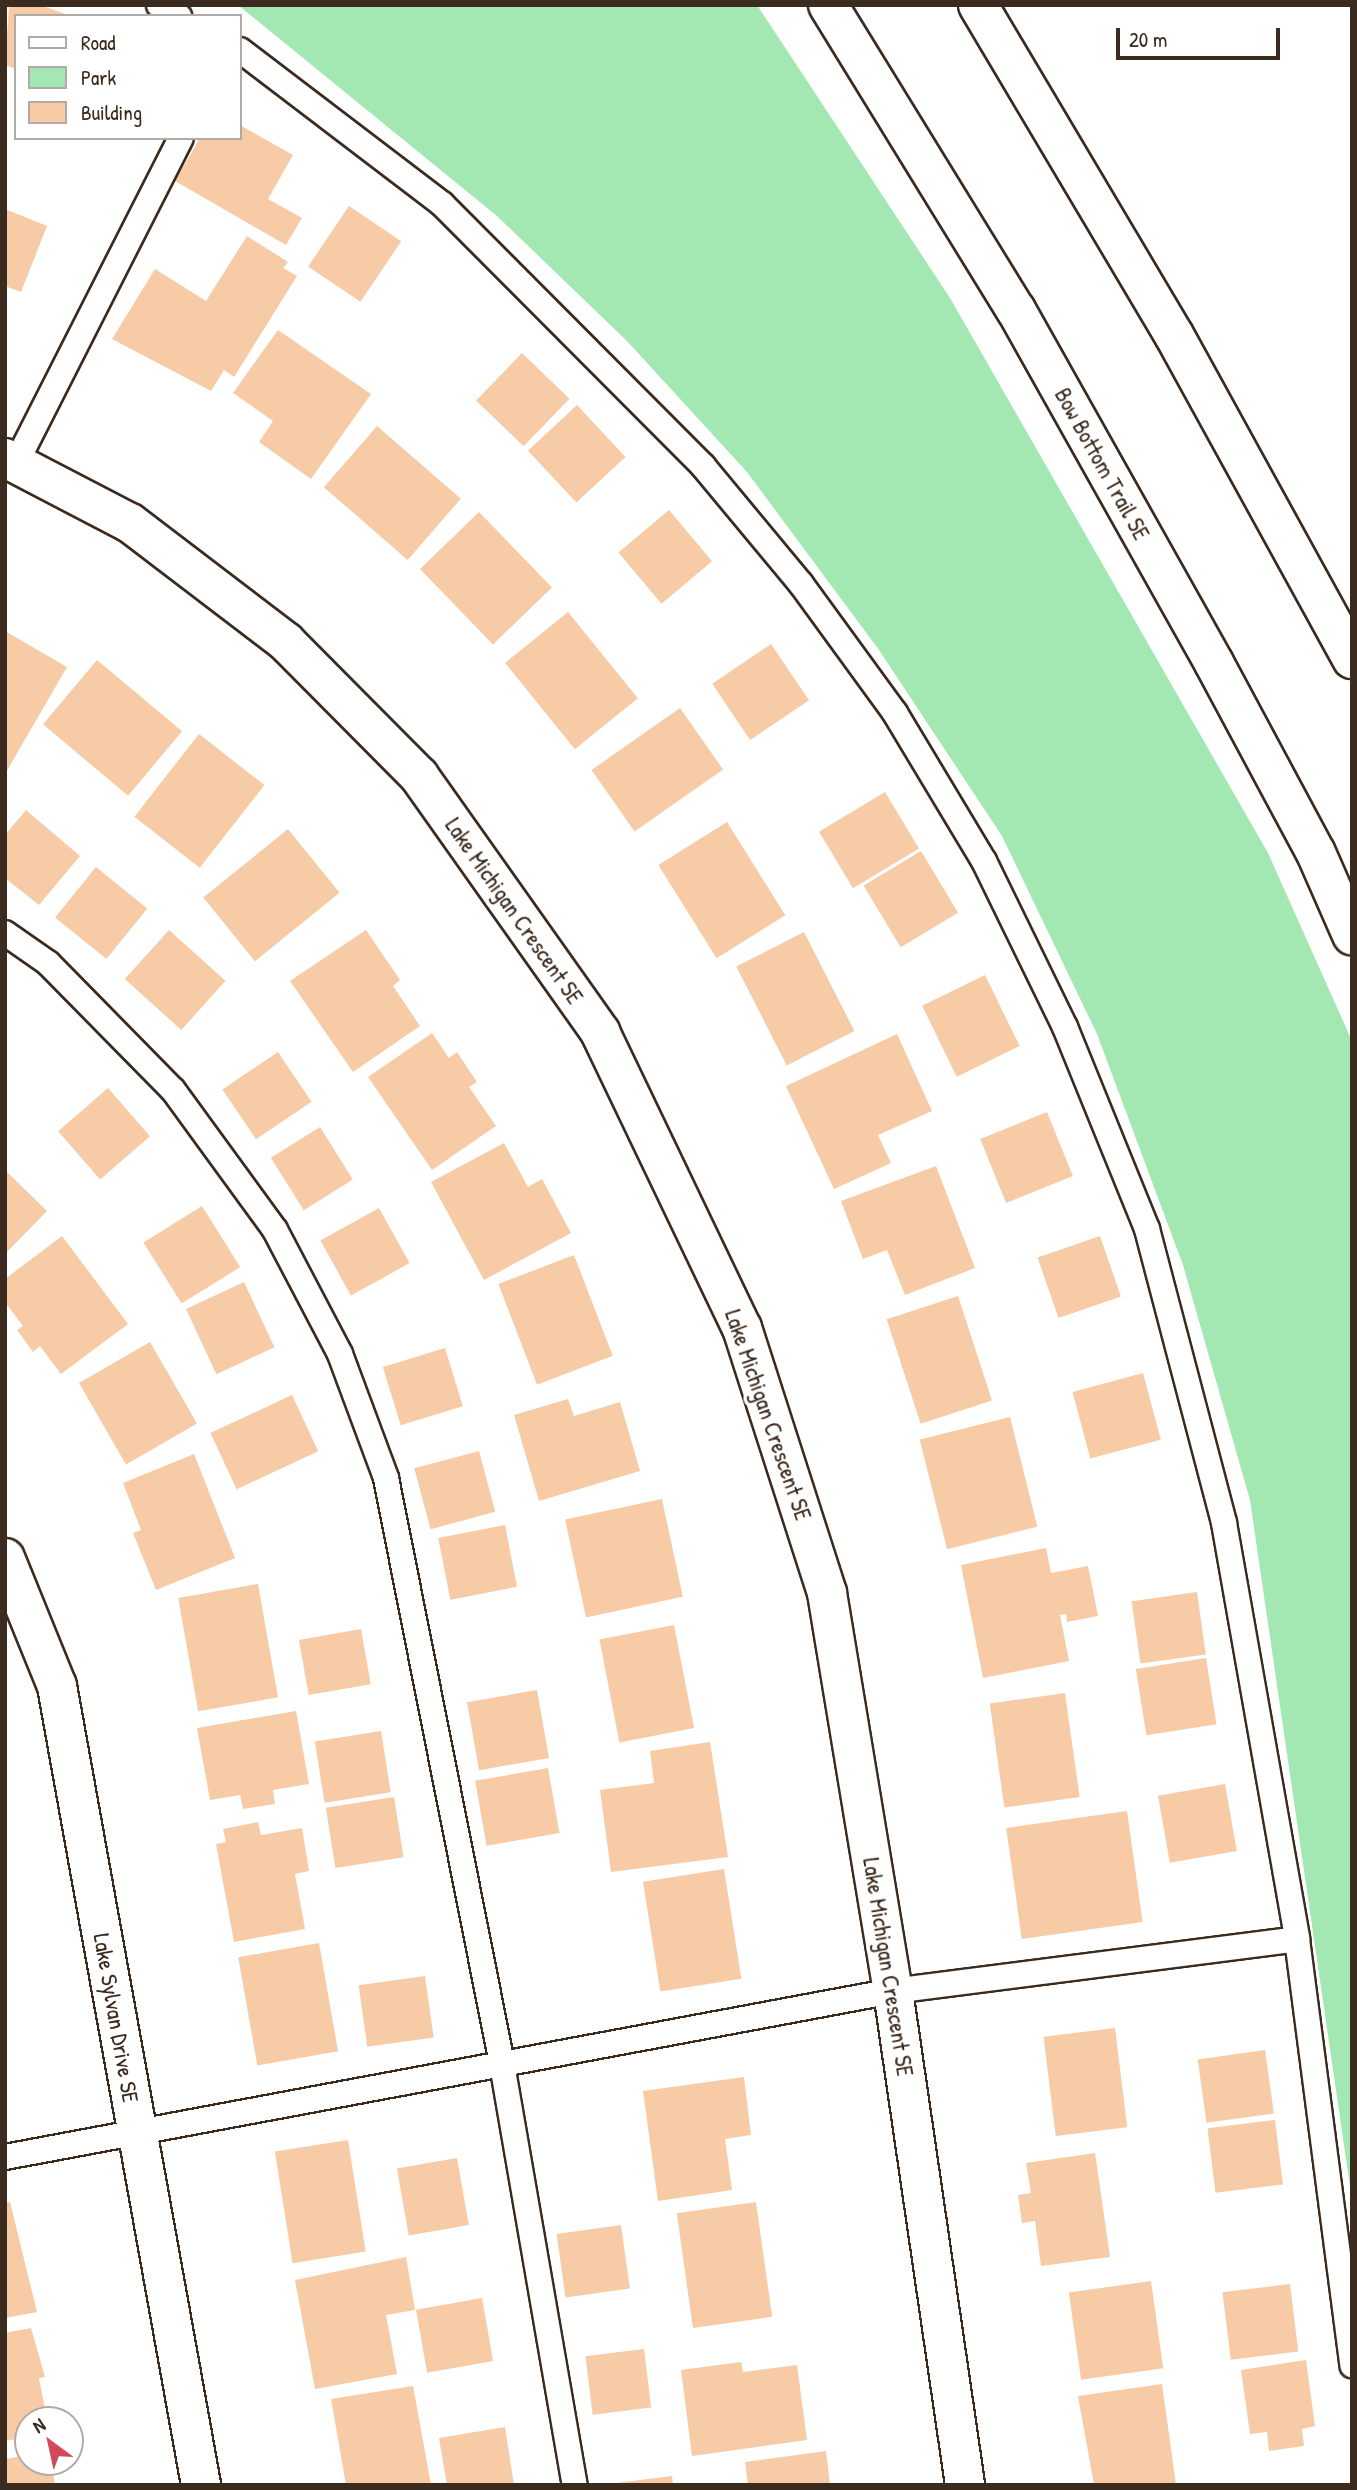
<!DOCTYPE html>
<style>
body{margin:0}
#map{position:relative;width:1357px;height:2490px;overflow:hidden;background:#fff;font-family:"Patrick Hand",sans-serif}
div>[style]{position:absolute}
.green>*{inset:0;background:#a3e7b3}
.building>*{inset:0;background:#f7cba6;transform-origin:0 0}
.roads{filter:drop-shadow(2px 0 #3b2a1e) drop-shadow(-2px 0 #3b2a1e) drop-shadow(0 2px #3b2a1e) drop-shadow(0 -2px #3b2a1e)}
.service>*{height:24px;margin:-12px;padding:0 12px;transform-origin:12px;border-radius:12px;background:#fff}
.minor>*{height:38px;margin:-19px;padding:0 19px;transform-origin:19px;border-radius:19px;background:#fff}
.motorway>*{height:38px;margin:-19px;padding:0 19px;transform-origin:19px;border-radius:19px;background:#fff}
span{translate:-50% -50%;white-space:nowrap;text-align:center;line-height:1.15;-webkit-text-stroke:7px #fff;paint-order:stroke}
.street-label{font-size:23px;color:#3b2a1e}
.frame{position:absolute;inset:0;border:7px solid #3b2a1e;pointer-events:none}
.legend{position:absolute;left:14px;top:14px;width:228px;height:126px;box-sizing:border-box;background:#fff;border:2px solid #b1aaa5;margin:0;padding:9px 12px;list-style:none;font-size:21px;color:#3b2a1e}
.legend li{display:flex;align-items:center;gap:14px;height:35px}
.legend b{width:35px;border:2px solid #b1aaa5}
.north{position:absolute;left:14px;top:2406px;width:70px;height:70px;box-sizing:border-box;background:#fff;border:2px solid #b1aaa5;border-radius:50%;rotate:327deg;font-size:19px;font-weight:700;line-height:28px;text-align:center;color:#3b2a1e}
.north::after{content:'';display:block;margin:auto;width:24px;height:32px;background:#d1495b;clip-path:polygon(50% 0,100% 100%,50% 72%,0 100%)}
.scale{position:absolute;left:1116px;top:28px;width:164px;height:32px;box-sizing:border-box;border:4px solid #3b2a1e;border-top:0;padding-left:9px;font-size:21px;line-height:24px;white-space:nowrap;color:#3b2a1e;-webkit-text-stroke:5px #fff;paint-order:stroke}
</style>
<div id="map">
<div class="green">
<i style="clip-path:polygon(238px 5px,757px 5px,950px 298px,1268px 853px,1352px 1041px,1352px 2200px,1250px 1500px,1183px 1265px,1097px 1034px,1002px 836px,879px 650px,747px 472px,627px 341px,497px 216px)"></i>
</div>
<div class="building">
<i style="clip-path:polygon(9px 5px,40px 5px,68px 15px,16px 16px,16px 69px,5px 65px)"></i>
<i style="clip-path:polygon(240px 125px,293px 155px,268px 199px,302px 218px,286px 245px,175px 181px,200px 138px,240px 138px)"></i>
<i style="left:349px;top:206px;width:63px;height:73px;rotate:34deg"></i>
<i style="clip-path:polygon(5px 209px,47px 226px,21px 292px,5px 286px)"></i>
<i style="clip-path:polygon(247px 236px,288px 262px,283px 268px,297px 276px,234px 377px,224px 370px,211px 391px,112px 339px,155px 269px,206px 301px)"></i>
<i style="clip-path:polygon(278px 330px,371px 394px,311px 479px,259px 442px,273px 421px,233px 393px)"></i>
<i style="left:522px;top:353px;width:66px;height:66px;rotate:44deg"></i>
<i style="left:577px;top:405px;width:71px;height:67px;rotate:47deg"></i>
<i style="left:377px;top:426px;width:111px;height:81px;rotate:41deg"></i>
<i style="left:669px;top:510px;width:67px;height:66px;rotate:50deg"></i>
<i style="left:479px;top:512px;width:105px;height:82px;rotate:46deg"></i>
<i style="left:568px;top:612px;width:111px;height:81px;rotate:51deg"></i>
<i style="clip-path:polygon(5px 631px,67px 667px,5px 774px)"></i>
<i style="left:771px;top:644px;width:68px;height:71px;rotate:56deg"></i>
<i style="left:97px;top:660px;width:111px;height:84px;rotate:40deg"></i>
<i style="left:680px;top:708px;width:75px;height:108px;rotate:55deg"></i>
<i style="left:199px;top:734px;width:83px;height:105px;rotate:38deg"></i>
<i style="left:885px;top:792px;width:66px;height:77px;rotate:59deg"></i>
<i style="clip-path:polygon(26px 810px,80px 856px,39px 905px,5px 878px,5px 835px)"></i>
<i style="left:727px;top:822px;width:110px;height:81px;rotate:58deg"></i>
<i style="left:288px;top:829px;width:82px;height:109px;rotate:51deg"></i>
<i style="left:921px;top:851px;width:72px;height:67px;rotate:59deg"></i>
<i style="left:96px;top:867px;width:66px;height:65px;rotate:39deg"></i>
<i style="left:169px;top:930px;width:76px;height:66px;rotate:42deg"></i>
<i style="clip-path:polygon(366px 930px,400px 980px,393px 986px,420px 1026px,353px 1072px,290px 981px)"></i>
<i style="left:804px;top:932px;width:111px;height:76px;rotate:63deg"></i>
<i style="left:985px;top:975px;width:79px;height:70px;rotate:64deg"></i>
<i style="clip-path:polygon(432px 1033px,449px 1058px,457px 1052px,477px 1082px,469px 1087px,496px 1126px,432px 1170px,368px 1077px)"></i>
<i style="clip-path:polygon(897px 1034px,932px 1111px,878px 1135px,891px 1163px,834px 1189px,786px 1086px)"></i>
<i style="left:278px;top:1052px;width:60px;height:67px;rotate:56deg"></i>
<i style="left:108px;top:1088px;width:64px;height:66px;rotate:49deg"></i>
<i style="left:1047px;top:1112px;width:69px;height:72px;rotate:68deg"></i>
<i style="left:320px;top:1127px;width:62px;height:58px;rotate:58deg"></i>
<i style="clip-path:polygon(504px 1143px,528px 1187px,542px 1179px,571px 1233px,484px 1280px,431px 1182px)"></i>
<i style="clip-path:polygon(936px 1166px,975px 1268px,905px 1295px,887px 1250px,863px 1259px,841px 1201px)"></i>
<i style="clip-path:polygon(5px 1170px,47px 1211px,5px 1254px)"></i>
<i style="left:202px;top:1206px;width:72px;height:69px;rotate:58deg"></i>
<i style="left:379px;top:1208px;width:63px;height:67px;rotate:61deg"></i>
<i style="clip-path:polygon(62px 1236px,128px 1324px,61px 1374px,40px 1346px,33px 1352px,17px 1330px,23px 1326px,5px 1302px,5px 1279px)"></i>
<i style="left:1100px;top:1236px;width:64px;height:66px;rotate:71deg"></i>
<i style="left:574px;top:1255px;width:108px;height:81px;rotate:69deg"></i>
<i style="left:244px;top:1282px;width:72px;height:64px;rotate:65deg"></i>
<i style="left:958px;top:1296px;width:110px;height:75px;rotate:72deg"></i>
<i style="left:150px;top:1342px;width:94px;height:82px;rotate:60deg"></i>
<i style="left:445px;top:1348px;width:61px;height:65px;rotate:73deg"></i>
<i style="left:1143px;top:1373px;width:69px;height:73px;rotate:75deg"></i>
<i style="left:292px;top:1395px;width:62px;height:90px;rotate:65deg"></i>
<i style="clip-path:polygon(568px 1399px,574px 1416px,620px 1402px,640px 1471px,539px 1501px,514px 1415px)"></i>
<i style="left:1010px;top:1417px;width:113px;height:93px;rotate:76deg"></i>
<i style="left:479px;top:1451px;width:63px;height:67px;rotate:75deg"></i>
<i style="clip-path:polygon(194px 1454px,235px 1558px,156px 1590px,133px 1533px,141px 1530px,123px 1483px)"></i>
<i style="left:662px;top:1499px;width:100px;height:99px;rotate:78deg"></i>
<i style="left:505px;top:1525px;width:63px;height:68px;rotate:79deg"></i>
<i style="clip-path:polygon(1046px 1548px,1051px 1573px,1088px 1566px,1098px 1616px,1067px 1622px,1066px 1614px,1060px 1615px,1069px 1661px,983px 1678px,961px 1565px)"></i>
<i style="left:258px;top:1584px;width:115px;height:81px;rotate:80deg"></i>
<i style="left:1197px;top:1592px;width:63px;height:66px;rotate:82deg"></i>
<i style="left:674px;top:1625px;width:105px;height:76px;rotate:79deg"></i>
<i style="left:361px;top:1629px;width:56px;height:63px;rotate:80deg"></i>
<i style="left:1206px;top:1658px;width:67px;height:71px;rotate:81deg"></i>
<i style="left:537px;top:1690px;width:69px;height:71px;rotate:80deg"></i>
<i style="left:1065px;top:1693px;width:105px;height:76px;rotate:82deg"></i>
<i style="clip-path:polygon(296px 1711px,309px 1784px,273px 1790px,275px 1804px,243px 1809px,240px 1795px,210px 1800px,197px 1728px)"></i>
<i style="left:381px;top:1731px;width:62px;height:67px;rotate:81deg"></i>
<i style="clip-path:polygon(710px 1742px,728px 1857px,611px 1872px,600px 1790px,654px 1783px,650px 1751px)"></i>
<i style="left:548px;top:1768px;width:66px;height:74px;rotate:80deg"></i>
<i style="left:1225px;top:1784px;width:68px;height:68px;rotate:80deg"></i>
<i style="left:394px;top:1797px;width:61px;height:69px;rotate:81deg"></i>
<i style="left:1127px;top:1811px;width:112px;height:122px;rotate:82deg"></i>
<i style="clip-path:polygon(258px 1822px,261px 1835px,302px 1828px,309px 1871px,295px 1874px,305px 1929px,234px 1942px,216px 1844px,226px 1842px,223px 1829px)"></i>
<i style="left:724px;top:1869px;width:111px;height:82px;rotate:81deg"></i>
<i style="left:319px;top:1943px;width:110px;height:82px;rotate:80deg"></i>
<i style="left:425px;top:1976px;width:62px;height:67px;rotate:82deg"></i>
<i style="left:1115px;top:2028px;width:100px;height:72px;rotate:83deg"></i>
<i style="left:1265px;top:2050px;width:64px;height:68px;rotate:82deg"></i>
<i style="clip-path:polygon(744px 2077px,751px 2135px,725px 2139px,732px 2190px,658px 2201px,643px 2091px)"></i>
<i style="left:1275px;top:2120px;width:65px;height:68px;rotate:83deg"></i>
<i style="left:348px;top:2140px;width:113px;height:74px;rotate:81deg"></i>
<i style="clip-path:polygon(1095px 2153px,1110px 2257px,1041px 2266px,1035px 2221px,1022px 2223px,1018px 2195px,1031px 2193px,1026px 2163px)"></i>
<i style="left:457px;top:2158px;width:68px;height:61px;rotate:80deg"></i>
<i style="clip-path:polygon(10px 2202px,37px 2312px,5px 2318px,5px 2203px)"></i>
<i style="left:756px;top:2202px;width:116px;height:80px;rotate:82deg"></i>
<i style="left:621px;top:2225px;width:64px;height:65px;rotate:82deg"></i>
<i style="clip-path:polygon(406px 2257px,415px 2310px,386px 2315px,397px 2374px,315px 2389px,295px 2280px)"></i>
<i style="left:1151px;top:2281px;width:88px;height:83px;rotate:82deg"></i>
<i style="left:1290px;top:2284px;width:68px;height:68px;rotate:83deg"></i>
<i style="left:482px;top:2298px;width:64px;height:67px;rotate:80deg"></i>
<i style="clip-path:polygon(31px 2328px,45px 2377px,39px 2378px,47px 2420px,28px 2420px,28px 2437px,5px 2441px,5px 2333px)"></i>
<i style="left:644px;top:2349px;width:59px;height:59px;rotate:83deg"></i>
<i style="clip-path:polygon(1306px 2360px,1315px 2426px,1302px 2429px,1304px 2446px,1269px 2451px,1267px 2432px,1250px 2434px,1241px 2370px)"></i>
<i style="clip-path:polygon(741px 2362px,743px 2372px,797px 2365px,807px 2440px,692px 2456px,681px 2370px)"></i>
<i style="clip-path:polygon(1162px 2384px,1176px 2485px,1094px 2485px,1078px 2396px)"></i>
<i style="clip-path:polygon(413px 2386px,431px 2485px,346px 2485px,331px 2399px)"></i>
<i style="clip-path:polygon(505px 2427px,514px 2485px,447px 2485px,439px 2438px)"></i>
<i style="clip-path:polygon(826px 2451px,830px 2485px,748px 2485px,745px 2462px)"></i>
<i style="clip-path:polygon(28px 2455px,28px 2462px,51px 2462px,55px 2485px,5px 2485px,5px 2459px)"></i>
<i style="clip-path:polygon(672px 2476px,673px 2485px,616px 2485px,616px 2483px)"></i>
</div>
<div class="roads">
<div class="service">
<i style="left:159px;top:5px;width:23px;rotate:29deg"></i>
<i style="left:240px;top:50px;width:254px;rotate:37.3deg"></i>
<i style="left:442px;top:204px;width:370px;rotate:45.1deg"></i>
<i style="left:703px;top:466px;width:153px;rotate:50.3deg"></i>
<i style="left:801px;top:584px;width:160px;rotate:53.9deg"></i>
<i style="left:895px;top:713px;width:173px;rotate:59deg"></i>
<i style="left:984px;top:861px;width:185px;rotate:64deg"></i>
<i style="left:1065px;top:1027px;width:218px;rotate:67.9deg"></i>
<i style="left:1147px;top:1229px;width:304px;rotate:75.3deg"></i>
<i style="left:1224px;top:1523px;width:422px;rotate:80deg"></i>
<i style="left:1297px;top:1939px;width:430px;rotate:82.6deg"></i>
<i style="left:16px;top:463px;width:364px;rotate:-63.1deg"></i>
<i style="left:5px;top:933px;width:52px;rotate:34.9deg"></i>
<i style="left:48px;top:963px;width:178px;rotate:45.5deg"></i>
<i style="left:173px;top:1090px;width:173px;rotate:53.9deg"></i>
<i style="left:275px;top:1230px;width:140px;rotate:62.3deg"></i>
<i style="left:340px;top:1354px;width:132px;rotate:69.6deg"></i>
<i style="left:386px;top:1478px;width:597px;rotate:78.8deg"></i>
<i style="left:502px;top:2064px;width:427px;rotate:80.2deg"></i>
<i style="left:5px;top:2157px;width:903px;rotate:-10.59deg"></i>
<i style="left:893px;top:1991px;width:407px;rotate:-7.3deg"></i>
</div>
<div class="minor">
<i style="left:5px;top:458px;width:141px;rotate:27.5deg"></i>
<i style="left:130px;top:523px;width:196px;rotate:37.3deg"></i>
<i style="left:286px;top:642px;width:189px;rotate:45.2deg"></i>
<i style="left:419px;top:776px;width:314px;rotate:54.7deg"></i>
<i style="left:600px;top:1032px;width:328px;rotate:64.4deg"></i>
<i style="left:742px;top:1328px;width:278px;rotate:72.2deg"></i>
<i style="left:827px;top:1593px;width:403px;rotate:80.6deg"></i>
<i style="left:893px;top:1991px;width:499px;rotate:81.7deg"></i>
<i style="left:5px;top:1558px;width:138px;rotate:67.9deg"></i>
<i style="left:57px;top:1686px;width:812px;rotate:79.78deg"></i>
</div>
<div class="motorway">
<i style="left:828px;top:5px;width:358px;rotate:58.4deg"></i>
<i style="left:1016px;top:310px;width:405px;rotate:60.7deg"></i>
<i style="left:1214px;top:663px;width:216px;rotate:61.8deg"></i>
<i style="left:1316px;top:853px;width:90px;rotate:66.3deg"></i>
<i style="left:978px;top:5px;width:384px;rotate:59.3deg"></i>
<i style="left:1174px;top:335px;width:370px;rotate:61.2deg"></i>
</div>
</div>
<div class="street-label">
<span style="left:1102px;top:464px;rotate:61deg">Bow Bottom Trail SE</span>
<span style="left:514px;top:911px;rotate:55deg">Lake Michigan Crescent SE</span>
<span style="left:768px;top:1415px;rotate:71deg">Lake Michigan Crescent SE</span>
<span style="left:888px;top:1967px;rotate:81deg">Lake Michigan Crescent SE</span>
<span style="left:116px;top:2018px;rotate:80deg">Lake Sylvan Drive SE</span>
</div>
<div class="frame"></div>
<ul class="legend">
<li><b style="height:9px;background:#fff"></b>Road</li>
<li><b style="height:19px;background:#a3e7b3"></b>Park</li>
<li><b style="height:19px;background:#f7cba6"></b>Building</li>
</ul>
<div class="north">N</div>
<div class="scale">20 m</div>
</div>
